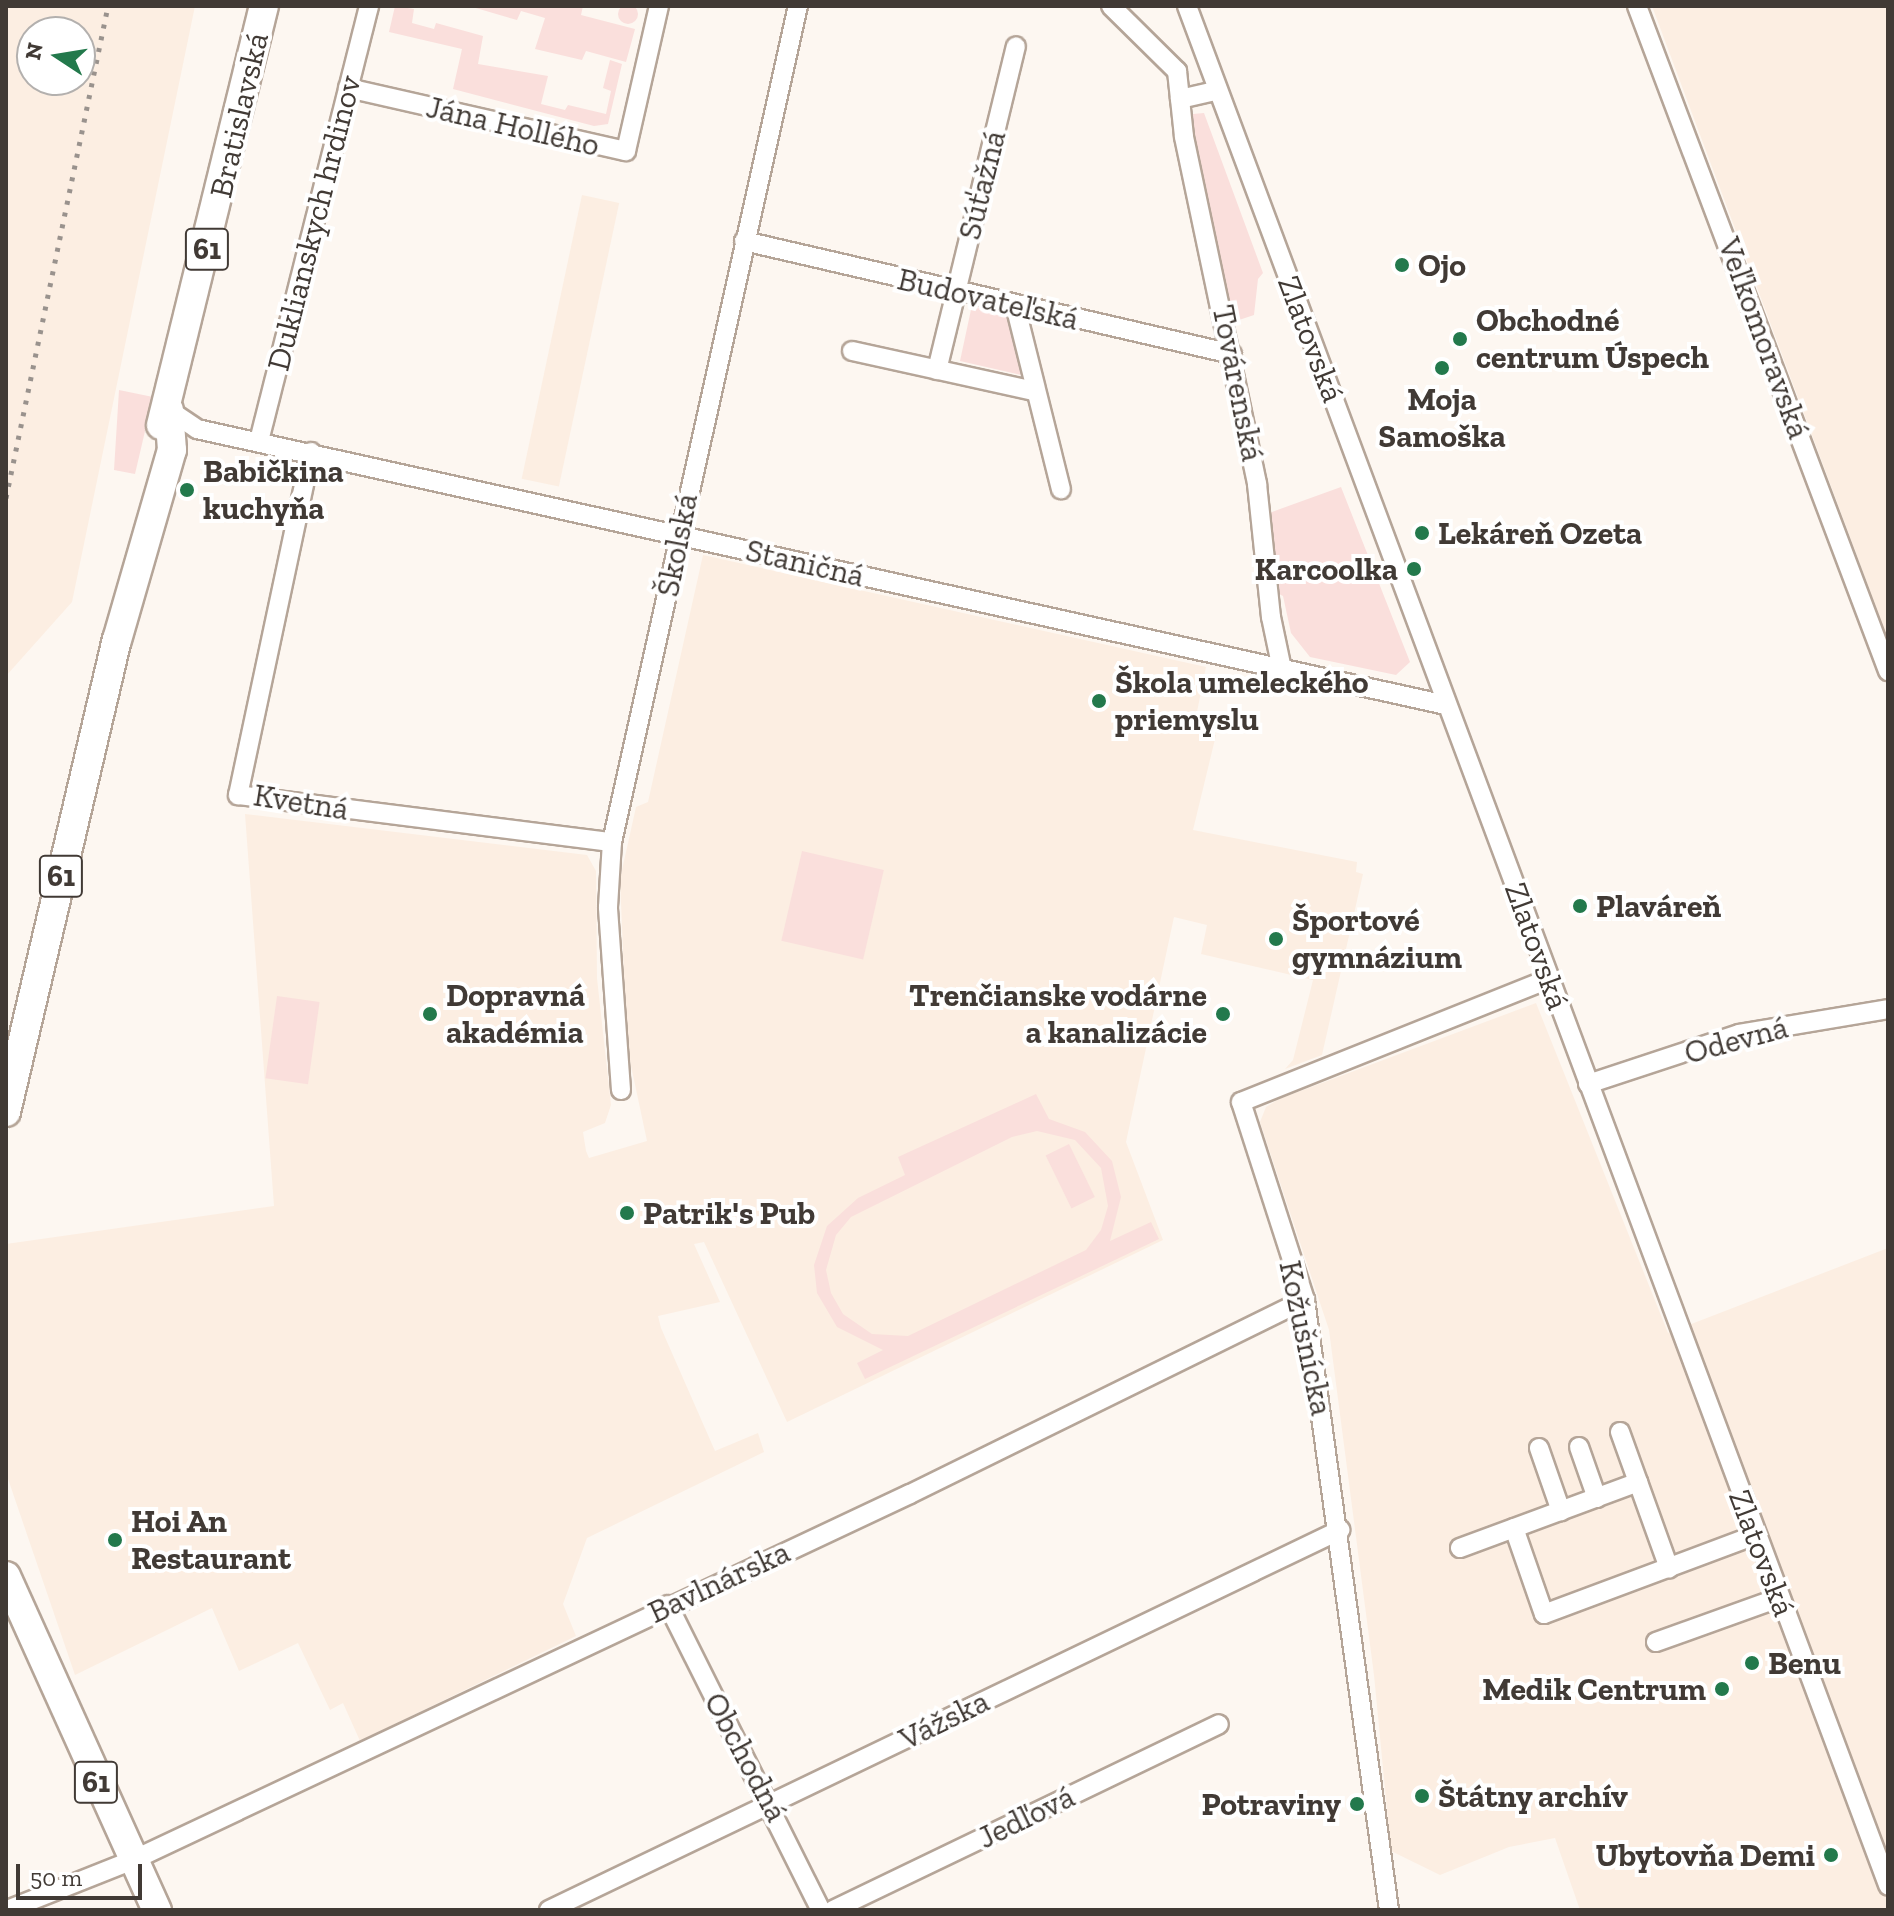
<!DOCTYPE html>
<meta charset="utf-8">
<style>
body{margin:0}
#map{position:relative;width:1894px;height:1916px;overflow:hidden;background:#fdf7f1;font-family:"Zilla Slab",serif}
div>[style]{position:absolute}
.built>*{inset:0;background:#fceee2;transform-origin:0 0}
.green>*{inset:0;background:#fadfdc;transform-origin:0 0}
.round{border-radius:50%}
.roads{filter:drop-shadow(2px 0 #b5a598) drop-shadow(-2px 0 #b5a598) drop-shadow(0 2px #b5a598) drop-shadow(0 -2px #b5a598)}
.minor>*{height:18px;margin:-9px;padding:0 9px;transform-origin:9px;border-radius:9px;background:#fff}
.primary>*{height:28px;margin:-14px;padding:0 14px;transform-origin:14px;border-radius:14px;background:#fff}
.rail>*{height:5px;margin-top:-2.5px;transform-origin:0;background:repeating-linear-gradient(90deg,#99928d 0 4px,transparent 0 12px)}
.dots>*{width:22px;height:22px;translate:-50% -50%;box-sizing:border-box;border:4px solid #fff;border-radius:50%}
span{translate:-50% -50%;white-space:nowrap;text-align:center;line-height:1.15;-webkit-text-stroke:8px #fff;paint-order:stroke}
.shield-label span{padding:2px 6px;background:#fff;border:2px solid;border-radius:6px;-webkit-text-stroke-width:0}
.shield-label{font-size:30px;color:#413a35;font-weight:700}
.street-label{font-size:32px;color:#413a35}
.poi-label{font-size:32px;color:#413a35;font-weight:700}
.left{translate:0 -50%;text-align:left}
.right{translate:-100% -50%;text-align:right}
.frame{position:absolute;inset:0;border:8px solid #413a35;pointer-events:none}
.north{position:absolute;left:16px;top:16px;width:80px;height:80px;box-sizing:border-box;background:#fff;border:2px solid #b3b0ae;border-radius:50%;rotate:282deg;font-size:22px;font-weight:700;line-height:32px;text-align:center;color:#413a35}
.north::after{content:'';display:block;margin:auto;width:28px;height:36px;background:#23794c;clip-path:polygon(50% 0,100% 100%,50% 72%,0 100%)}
.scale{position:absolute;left:16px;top:1864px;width:126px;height:36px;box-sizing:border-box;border:4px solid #413a35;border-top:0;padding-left:10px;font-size:24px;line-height:28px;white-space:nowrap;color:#413a35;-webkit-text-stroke:6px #fff;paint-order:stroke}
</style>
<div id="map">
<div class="built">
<i style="clip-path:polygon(evenodd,6px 6px,195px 6px,72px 602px,6px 676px,6px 6px,32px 32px,80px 32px,80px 80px,32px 80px,32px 32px)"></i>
<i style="clip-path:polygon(1652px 6px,1888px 6px,1888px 649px,1869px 588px)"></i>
<i style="left:582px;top:195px;width:38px;height:290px;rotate:12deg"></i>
<i style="clip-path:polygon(703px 555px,1206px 667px,1197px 712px,1209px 715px,1205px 732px,1216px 735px,1193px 830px,1357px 862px,1356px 872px,1363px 874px,1322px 1055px,1285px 1069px,1293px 1060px,1313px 980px,1201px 954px,1207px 925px,1174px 917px,1126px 1142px,1163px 1240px,787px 1422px,704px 1242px,694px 1244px,720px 1302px,658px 1316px,661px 1328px,715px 1451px,758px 1433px,764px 1452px,587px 1538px,563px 1604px,576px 1636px,360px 1741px,343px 1703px,330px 1710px,298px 1643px,239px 1671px,212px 1608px,75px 1675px,6px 1473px,6px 1244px,274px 1206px,245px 814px,587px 855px,596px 871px,597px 978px,611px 1105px,605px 1123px,583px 1132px,586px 1151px,589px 1158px,647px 1141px,627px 1047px,620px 879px,636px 807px,648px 802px)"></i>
<i style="clip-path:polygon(1536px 1003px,1668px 1333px,1888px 1248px,1888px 1910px,1580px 1910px,1555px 1838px,1509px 1847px,1440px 1875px,1391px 1851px,1374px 1675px,1329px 1330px,1260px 1122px,1266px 1107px,1279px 1099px)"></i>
</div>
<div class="green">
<i class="round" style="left:618px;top:4px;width:20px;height:20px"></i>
<i style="clip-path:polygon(395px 6px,414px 9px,412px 23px,434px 29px,436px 23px,483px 36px,478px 64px,548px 76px,541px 104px,565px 110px,568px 105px,606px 114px,611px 91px,603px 88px,610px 60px,622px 64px,608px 124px,594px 126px,453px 89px,462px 49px,389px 32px)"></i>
<i style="clip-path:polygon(469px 6px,583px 6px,581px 15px,635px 29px,626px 62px,586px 51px,582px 60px,535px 49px,545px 18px,521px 11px,517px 20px)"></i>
<i style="clip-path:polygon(1204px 113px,1263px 273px,1258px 279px,1254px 315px,1233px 322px,1189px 126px,1193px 114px)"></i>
<i style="clip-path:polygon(972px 305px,1009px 314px,1021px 375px,960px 361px)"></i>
<i style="clip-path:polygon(119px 390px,153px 397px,135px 474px,114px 470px)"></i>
<i style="clip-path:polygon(1341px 487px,1410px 662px,1396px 675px,1310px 657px,1291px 633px,1283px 596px,1277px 593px,1269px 513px)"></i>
<i style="left:802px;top:851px;width:84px;height:92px;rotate:13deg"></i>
<i style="left:277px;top:996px;width:43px;height:83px;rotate:8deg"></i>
<i style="clip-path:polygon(evenodd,1036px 1094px,1049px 1119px,1085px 1132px,1112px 1161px,1121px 1197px,1110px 1241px,1151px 1222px,1159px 1239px,865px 1379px,857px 1363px,883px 1350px,837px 1327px,817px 1293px,814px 1265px,827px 1226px,858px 1198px,905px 1175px,898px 1157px,1036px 1094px,1037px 1131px,1075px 1140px,1101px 1168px,1108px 1206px,1101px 1230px,1086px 1250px,908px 1336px,872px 1334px,843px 1314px,831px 1293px,826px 1270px,836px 1235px,851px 1217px,1012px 1137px,1037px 1131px)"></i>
<i style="left:1069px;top:1144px;width:59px;height:26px;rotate:64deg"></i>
</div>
<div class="roads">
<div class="minor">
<i style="left:1111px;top:6px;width:93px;rotate:44.6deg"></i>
<i style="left:1177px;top:71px;width:66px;rotate:83.9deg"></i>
<i style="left:1184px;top:137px;width:355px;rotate:78.1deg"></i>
<i style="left:1257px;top:484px;width:134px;rotate:84deg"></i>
<i style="left:1271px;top:617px;width:53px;rotate:78.1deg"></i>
<i style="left:1187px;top:6px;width:2006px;rotate:69.54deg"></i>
<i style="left:1637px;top:6px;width:711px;rotate:69.32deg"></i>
<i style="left:348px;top:88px;width:285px;rotate:12.8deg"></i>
<i style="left:626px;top:151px;width:149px;rotate:-77.2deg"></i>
<i style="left:1180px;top:99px;width:37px;rotate:-13deg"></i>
<i style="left:744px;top:241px;width:501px;rotate:13.04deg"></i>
<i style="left:1015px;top:305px;width:190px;rotate:76deg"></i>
<i style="left:852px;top:351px;width:186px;rotate:12.4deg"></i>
<i style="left:937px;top:370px;width:333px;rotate:-76.3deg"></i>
<i style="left:169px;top:410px;width:34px;rotate:34deg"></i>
<i style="left:197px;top:429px;width:1279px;rotate:12.46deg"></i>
<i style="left:259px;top:441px;width:449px;rotate:-75.8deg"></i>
<i style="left:311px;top:452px;width:351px;rotate:102deg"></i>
<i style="left:238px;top:795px;width:377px;rotate:7.2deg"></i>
<i style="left:1588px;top:1084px;width:159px;rotate:-18.3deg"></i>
<i style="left:1739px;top:1034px;width:151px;rotate:-9.5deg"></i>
<i style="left:621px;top:1090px;width:183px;rotate:-94.1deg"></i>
<i style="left:608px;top:907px;width:65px;rotate:-86.5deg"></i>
<i style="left:612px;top:842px;width:856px;rotate:-77.46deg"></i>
<i style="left:1620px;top:1432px;width:145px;rotate:70.2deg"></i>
<i style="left:1579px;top:1447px;width:54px;rotate:70.6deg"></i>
<i style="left:1539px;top:1448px;width:67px;rotate:70.8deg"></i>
<i style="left:1514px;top:1528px;width:91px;rotate:70.8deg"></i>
<i style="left:1544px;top:1614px;width:225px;rotate:-20.5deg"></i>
<i style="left:1460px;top:1548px;width:190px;rotate:-20.3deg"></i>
<i style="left:668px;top:1605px;width:341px;rotate:63.4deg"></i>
<i style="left:1656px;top:1642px;width:131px;rotate:-19.7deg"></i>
<i style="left:7px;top:1910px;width:133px;rotate:-21.6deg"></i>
<i style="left:131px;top:1861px;width:861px;rotate:-25.23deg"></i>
<i style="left:910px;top:1494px;width:440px;rotate:-26.2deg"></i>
<i style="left:549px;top:1910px;width:878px;rotate:-25.66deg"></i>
<i style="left:833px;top:1910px;width:428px;rotate:-25.7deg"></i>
<i style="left:1389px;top:1910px;width:616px;rotate:-97.84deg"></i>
<i style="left:1305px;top:1300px;width:208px;rotate:-107.9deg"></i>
<i style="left:1241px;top:1102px;width:332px;rotate:-21.8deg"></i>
</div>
<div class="primary">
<i style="left:161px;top:425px;width:431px;rotate:-76.2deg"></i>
<i style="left:6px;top:1112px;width:485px;rotate:-76.8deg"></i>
<i style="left:117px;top:640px;width:198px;rotate:-73.9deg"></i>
<i style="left:172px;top:450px;width:40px;rotate:-94.3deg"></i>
<i style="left:6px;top:1576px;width:367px;rotate:65.7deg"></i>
</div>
</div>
<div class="rail">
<i style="left:6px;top:498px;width:502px;rotate:-78.29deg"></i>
</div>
<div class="dots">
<i style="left:1402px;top:265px;background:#23794c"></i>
<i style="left:1460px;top:339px;background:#23794c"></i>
<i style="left:1442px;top:368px;background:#23794c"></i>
<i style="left:187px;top:490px;background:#23794c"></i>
<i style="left:1422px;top:533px;background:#23794c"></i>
<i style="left:1414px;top:569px;background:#23794c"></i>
<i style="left:1099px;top:701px;background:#23794c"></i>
<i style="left:1580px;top:906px;background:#23794c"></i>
<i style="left:1276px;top:939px;background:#23794c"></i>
<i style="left:430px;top:1014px;background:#23794c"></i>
<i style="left:1223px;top:1014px;background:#23794c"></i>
<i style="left:627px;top:1213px;background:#23794c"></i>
<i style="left:115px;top:1540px;background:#23794c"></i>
<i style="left:1752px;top:1663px;background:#23794c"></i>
<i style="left:1722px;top:1689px;background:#23794c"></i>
<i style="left:1422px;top:1796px;background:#23794c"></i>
<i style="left:1357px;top:1804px;background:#23794c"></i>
<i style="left:1831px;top:1855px;background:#23794c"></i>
</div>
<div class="shield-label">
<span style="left:207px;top:249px">61</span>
<span style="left:61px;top:876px">61</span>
<span style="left:96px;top:1782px">61</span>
</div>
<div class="street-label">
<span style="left:239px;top:115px;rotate:-77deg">Bratislavská</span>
<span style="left:513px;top:126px;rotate:13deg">Jána Hollého</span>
<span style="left:982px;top:185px;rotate:-76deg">Súťažná</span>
<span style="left:314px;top:223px;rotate:-76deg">Duklianskych hrdinov</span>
<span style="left:988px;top:299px;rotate:13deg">Budovateľská</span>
<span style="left:1764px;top:338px;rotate:70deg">Veľkomoravská</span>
<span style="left:1311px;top:339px;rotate:69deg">Zlatovská</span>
<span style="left:1238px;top:383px;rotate:79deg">Továrenská</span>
<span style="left:677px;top:545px;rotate:-79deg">Školská</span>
<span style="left:805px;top:563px;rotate:13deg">Staničná</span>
<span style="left:301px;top:802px;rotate:9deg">Kvetná</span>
<span style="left:1537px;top:946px;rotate:70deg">Zlatovská</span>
<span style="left:1736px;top:1040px;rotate:-15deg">Odevná</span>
<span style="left:1306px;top:1338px;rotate:78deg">Kožušnícka</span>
<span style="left:1762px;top:1553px;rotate:69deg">Zlatovská</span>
<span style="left:719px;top:1582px;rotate:-25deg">Bavlnárska</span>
<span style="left:944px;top:1720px;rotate:-26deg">Vážska</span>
<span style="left:746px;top:1757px;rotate:62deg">Obchodná</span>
<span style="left:1026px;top:1817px;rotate:-26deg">Jedľová</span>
</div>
<div class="poi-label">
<span class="left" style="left:1418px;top:265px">Ojo</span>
<span class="left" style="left:1476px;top:339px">Obchodné<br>centrum Úspech</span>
<span style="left:1442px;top:418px">Moja<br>Samoška</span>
<span class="left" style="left:203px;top:490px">Babičkina<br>kuchyňa</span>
<span class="left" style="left:1438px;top:533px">Lekáreň Ozeta</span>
<span class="right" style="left:1398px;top:569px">Karcoolka</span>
<span class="left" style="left:1115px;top:701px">Škola umeleckého<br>priemyslu</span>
<span class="left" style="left:1596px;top:906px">Plaváreň</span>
<span class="left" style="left:1292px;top:939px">Športové<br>gymnázium</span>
<span class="left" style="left:446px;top:1014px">Dopravná<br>akadémia</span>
<span class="right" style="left:1207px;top:1014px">Trenčianske vodárne<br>a kanalizácie</span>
<span class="left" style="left:643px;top:1213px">Patrik's Pub</span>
<span class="left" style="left:131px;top:1540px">Hoi An<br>Restaurant</span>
<span class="left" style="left:1768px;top:1663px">Benu</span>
<span class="right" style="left:1706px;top:1689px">Medik Centrum</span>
<span class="left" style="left:1438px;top:1796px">Štátny archív</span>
<span class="right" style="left:1341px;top:1804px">Potraviny</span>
<span class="right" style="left:1815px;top:1855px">Ubytovňa Demi</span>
</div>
<div class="frame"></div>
<div class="north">N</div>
<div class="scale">50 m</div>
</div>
